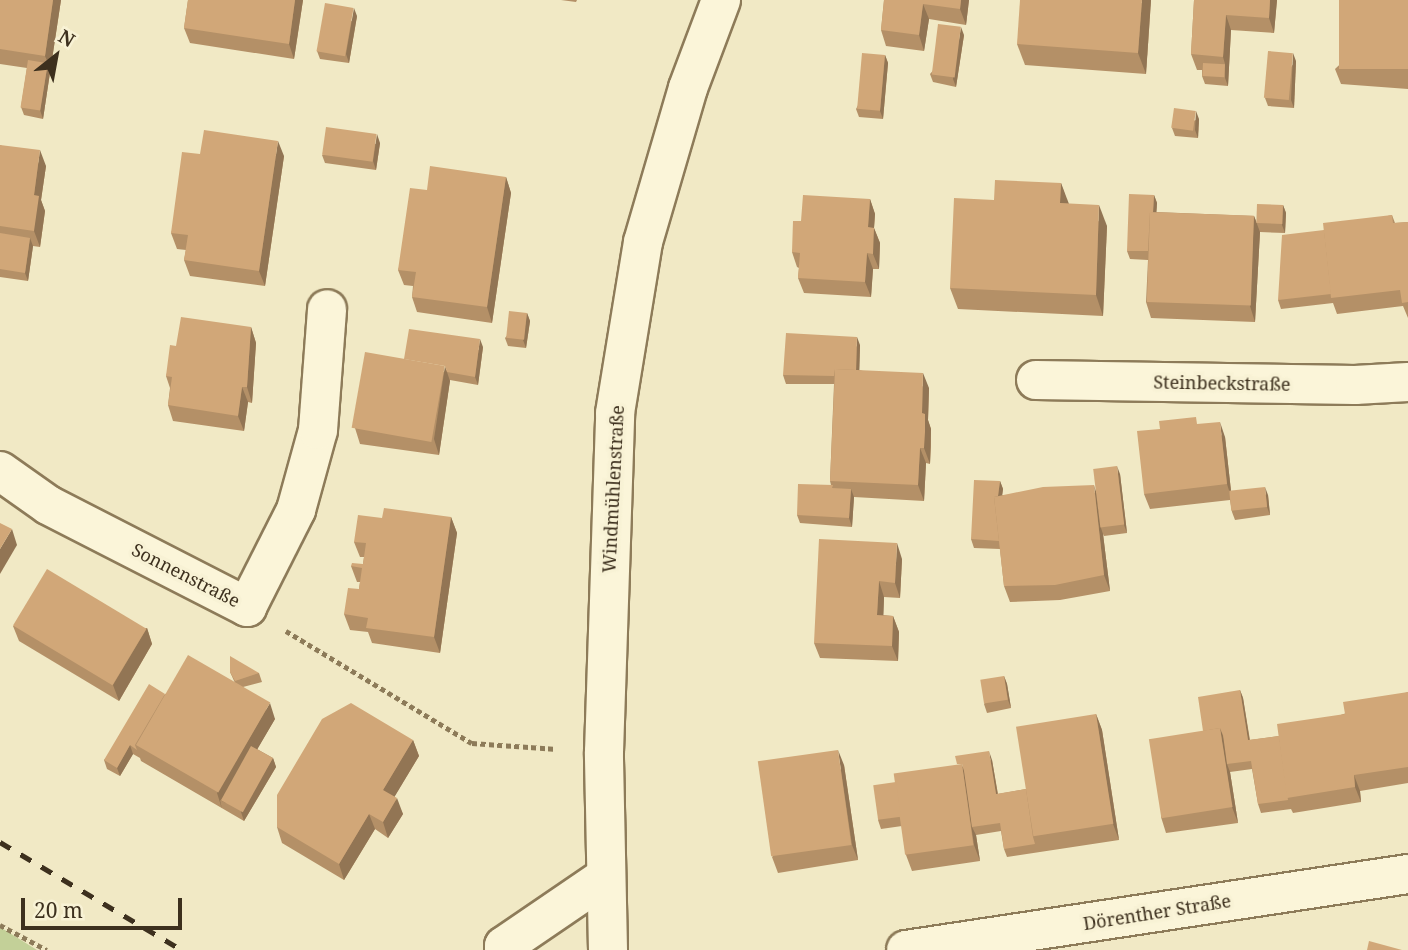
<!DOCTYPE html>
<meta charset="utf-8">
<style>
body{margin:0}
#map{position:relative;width:1408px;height:950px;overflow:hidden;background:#f1e9c5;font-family:"Noto Serif",serif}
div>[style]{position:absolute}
.green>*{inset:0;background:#c3d098}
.path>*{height:4.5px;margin-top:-2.25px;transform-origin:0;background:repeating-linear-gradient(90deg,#8d7b59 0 5px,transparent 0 8.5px)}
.roads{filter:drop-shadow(2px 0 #8d7b59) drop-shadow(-2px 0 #8d7b59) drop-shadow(0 2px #8d7b59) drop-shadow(0 -2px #8d7b59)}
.minor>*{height:38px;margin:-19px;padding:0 19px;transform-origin:19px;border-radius:19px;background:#fbf5d9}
.rail>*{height:5px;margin-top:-2.5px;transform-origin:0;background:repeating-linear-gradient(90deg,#3d301e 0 12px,transparent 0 24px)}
.wall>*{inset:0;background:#b49067}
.shaded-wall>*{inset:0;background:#927554}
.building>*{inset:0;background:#d1a778;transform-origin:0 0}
span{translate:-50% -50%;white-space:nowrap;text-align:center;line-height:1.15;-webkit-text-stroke:7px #f8f2d5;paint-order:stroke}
.street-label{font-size:18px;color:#3d301e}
.north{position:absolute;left:21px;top:21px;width:70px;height:70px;-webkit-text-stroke:5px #f8f2d5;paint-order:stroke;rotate:31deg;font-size:19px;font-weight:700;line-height:28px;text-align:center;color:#3d301e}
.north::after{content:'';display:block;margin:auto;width:24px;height:32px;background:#3d301e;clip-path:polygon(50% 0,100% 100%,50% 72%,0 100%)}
.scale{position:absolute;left:21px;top:898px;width:161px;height:32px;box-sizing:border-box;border:4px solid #3d301e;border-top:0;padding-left:9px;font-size:21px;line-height:24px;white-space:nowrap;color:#3d301e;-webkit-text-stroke:5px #f8f2d5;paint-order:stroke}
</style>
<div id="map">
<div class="green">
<i style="clip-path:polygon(0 927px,37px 950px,0 950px)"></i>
</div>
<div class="path">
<i style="left:286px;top:631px;width:217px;rotate:31.1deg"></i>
<i style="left:472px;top:743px;width:85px;rotate:4deg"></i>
<i style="left:0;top:925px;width:53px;rotate:28deg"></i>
</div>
<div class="roads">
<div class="minor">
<i style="left:1036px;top:380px;width:319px;rotate:0.9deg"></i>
<i style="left:1355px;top:385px;width:53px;rotate:-3.2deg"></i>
<i style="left:0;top:471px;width:59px;rotate:35.3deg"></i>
<i style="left:48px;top:505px;width:224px;rotate:27.1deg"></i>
<i style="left:247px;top:607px;width:109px;rotate:-63.2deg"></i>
<i style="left:296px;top:510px;width:83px;rotate:-74.6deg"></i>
<i style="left:318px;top:430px;width:121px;rotate:-85.7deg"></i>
<i style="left:504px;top:950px;width:4px;rotate:-90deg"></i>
<i style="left:504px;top:946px;width:122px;rotate:-34.3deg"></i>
<i style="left:608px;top:950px;width:198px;rotate:-91.2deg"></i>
<i style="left:604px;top:752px;width:339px;rotate:-88.1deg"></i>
<i style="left:615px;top:413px;width:173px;rotate:-80.7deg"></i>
<i style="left:643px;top:242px;width:160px;rotate:-73.7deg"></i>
<i style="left:688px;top:88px;width:94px;rotate:-69.4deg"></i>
<i style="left:906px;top:950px;width:508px;rotate:-8.61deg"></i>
</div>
</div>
<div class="rail">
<i style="left:0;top:842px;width:212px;rotate:30.7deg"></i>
</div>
<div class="wall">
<i style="clip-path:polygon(0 0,61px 0,43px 119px,24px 115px,21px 107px,27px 68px,0 64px)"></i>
<i style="clip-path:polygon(188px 0,303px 0,294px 59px,190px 43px,184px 28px)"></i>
<i style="clip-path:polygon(561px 0,577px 0,576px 2px)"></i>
<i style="clip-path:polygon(884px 0,969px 0,966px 25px,929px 19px,924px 51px,886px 46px,881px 30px)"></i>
<i style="clip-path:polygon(1151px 0,1146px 74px,1025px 65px,1017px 44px)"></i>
<i style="clip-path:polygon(1194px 0,1277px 0,1274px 33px,1231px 30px,1228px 86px,1205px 84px,1202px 76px,1202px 70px,1197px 70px,1191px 54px)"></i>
<i style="clip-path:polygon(1408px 0,1408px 89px,1341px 84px,1335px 69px)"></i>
<i style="clip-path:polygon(357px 16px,349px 63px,320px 59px,317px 51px)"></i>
<i style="clip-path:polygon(964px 35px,956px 87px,933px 82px,930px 74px)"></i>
<i style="clip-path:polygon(885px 55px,888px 63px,883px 119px,859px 117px,856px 109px)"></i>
<i style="clip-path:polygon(1296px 61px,1294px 108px,1268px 106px,1265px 98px)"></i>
<i style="clip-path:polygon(1199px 119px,1198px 138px,1175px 136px,1172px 128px)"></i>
<i style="clip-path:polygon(380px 143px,376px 170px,325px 163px,322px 155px)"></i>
<i style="clip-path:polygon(0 145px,46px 166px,41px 200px,45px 211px,40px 247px,33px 246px,28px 281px,0 277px)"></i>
<i style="clip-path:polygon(200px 154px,284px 156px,265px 286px,190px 276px,184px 260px,186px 250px,177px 249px,171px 233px)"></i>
<i style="clip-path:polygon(506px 177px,511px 193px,492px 323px,417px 312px,412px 297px,413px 286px,404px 285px,398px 270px,427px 190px)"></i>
<i style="clip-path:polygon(1061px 183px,1068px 204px,1107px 226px,1103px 316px,958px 309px,950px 288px,994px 200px)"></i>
<i style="clip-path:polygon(1154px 195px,1157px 203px,1156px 212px,1254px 216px,1257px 223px,1283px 205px,1286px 213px,1285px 233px,1260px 232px,1255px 322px,1151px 318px,1146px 302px,1148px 260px,1130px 259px,1127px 251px)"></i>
<i style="clip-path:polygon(870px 199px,875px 214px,874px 228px,880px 243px,879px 269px,873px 269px,871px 297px,804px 293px,798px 278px,799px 268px,797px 267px,792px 252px,801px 221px)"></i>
<i style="clip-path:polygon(1392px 215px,1395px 223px,1408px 222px,1408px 318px,1403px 306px,1337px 314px,1333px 303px,1281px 309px,1278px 300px,1324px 230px)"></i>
<i style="clip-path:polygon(527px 313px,530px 321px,526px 348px,508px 346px,505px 338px)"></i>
<i style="clip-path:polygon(251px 327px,256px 343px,252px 403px,248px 402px,244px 431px,173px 421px,168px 405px,170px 388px,166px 376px,176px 346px)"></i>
<i style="clip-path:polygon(860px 345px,859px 370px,929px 388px,928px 420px,931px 429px,931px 447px,930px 464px,926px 463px,924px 501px,854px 497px,852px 527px,800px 523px,797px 515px,831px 485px,830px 481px,834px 384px,786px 384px,783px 375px)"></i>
<i style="clip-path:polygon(483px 347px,478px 385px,450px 380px,439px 455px,360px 444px,355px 428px)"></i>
<i style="clip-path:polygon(1198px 424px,1225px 437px,1231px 491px,1268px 495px,1270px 515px,1235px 520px,1232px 512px,1230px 500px,1150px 509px,1144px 494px)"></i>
<i style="clip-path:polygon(1120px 474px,1127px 533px,1104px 536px,1103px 534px,1110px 591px,1060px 600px,1010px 602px,1004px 586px,1000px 549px,974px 548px,971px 539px,1000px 481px,1003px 489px,1002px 495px,1096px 493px)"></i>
<i style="clip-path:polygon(451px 517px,457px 533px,440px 653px,372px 643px,368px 632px,350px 630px,344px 614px,359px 589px,360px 582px,357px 582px,351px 566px,363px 564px,364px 557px,360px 557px,354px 542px,382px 518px)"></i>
<i style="clip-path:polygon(902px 559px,900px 598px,884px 597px,883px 615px,893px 616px,899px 632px,898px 661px,820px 658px,814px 643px)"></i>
<i style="clip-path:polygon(13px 626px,147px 628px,152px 644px,119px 701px,19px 641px)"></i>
<i style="clip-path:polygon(230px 672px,259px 673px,262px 682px,243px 687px,275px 719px,257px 749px,273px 758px,276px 767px,244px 821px,141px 761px,140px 758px,133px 754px,120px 776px,107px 769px,104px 760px,165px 694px,235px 683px)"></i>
<i style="clip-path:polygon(1004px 676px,1007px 684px,1011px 708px,987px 713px,984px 704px)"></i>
<i style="clip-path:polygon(1240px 690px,1243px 698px,1250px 740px,1279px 736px,1408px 692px,1408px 783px,1360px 791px,1361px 802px,1293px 813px,1291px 809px,1261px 813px,1258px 804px,1252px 769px,1230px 772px,1238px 823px,1166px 833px,1161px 817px,1203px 731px)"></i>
<i style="clip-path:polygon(1096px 714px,1102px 730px,1119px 840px,1007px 857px,1004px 849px,1001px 831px,976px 835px,980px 861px,912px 871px,906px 855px,902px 826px,881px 829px,878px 820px,896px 782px,992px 760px,998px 794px,1026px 789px)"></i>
<i style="clip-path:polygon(413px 740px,419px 756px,394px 797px,403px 814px,388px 838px,375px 829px,344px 880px,282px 843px,277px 827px)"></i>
<i style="clip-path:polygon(844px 765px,858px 860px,778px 873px,772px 857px)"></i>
</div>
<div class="shaded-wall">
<i style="clip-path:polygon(53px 0,61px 0,43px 119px,40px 110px,48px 63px,45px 56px)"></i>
<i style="clip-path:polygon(295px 0,303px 0,294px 59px,289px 44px)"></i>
<i style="clip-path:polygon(961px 0,969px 0,966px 25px,960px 9px)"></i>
<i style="clip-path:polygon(1142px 0,1151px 0,1146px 74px,1138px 53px)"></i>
<i style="clip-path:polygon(1270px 0,1277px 0,1274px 33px,1269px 18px)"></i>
<i style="clip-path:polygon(923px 4px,929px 19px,924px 51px,919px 35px)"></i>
<i style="clip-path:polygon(354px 8px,357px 16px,349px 63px,346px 54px)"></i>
<i style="clip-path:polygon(1226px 15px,1231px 30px,1228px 86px,1225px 78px,1225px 64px,1223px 57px)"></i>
<i style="clip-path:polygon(961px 27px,964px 35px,956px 87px,953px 79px)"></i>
<i style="clip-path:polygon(1293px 53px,1296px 61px,1294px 108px,1291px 100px)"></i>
<i style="clip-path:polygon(885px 55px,888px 63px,883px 119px,880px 111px)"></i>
<i style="clip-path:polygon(1196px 111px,1199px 119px,1198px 138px,1195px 130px)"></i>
<i style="clip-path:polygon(377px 134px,380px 143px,376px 170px,373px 161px)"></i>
<i style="clip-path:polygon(278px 141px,284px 156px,265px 286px,259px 271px)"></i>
<i style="clip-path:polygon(40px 150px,46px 166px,41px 200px,45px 211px,40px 247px,34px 231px,34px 195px)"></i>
<i style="clip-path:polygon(506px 177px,511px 193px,492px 323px,487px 307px)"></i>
<i style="clip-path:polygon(1061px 183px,1069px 204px,1060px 203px)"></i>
<i style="clip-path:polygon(1154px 195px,1157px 203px,1154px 260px,1151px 252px)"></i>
<i style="clip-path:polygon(870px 199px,875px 214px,874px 228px,880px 243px,879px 269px,873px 254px,868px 227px)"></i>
<i style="clip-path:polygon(1099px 205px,1107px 226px,1103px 316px,1096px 295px)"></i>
<i style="clip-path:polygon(1283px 205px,1286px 213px,1285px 233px,1282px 225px)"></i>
<i style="clip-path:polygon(1254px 216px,1260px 232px,1255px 322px,1250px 306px)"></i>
<i style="clip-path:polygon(30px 238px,33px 246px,28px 281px,25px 273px)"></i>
<i style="clip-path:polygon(867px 253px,873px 269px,871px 297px,865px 282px)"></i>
<i style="clip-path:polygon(527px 313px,530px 321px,526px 348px,523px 340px)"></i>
<i style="clip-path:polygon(251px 327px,256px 343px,252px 403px,247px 387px)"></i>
<i style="clip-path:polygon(857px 337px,860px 345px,859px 385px,856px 377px)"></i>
<i style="clip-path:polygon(480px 339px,483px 347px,478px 385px,475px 377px)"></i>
<i style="clip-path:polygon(445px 366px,450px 381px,439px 455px,434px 439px)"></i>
<i style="clip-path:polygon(923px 373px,929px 388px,928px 420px,931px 429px,930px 464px,924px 448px,922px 413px)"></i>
<i style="clip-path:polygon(242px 387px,248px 402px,244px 431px,238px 416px)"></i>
<i style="clip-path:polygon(1220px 422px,1225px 437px,1232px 500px,1227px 484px)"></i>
<i style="clip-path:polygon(920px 448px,926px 463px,924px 501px,918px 485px)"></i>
<i style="clip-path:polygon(1117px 466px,1120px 474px,1127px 533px,1124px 525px)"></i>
<i style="clip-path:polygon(1000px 481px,1003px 489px,1000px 512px,997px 504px)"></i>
<i style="clip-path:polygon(1094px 485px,1099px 501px,1101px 528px,1103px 534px,1110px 591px,1104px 575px)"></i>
<i style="clip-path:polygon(1265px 487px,1268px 495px,1270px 515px,1267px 507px)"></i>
<i style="clip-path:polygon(851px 489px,854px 497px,852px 527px,849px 518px)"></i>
<i style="clip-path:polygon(451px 517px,457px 533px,440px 653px,434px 637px)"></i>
<i style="clip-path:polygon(12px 529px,17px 545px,0 574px,0 549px)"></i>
<i style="clip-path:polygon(897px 543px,902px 559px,900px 598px,895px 583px)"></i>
<i style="clip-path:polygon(879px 581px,884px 597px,883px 630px,877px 615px)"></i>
<i style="clip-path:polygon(893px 616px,899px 632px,898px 661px,892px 646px)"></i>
<i style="clip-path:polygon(147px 628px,152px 644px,119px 701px,113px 685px)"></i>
<i style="clip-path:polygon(1004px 676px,1007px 684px,1011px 708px,1008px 700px)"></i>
<i style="clip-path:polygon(1240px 690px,1243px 698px,1251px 749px,1248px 740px)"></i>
<i style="clip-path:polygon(270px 703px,275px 719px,226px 803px,220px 800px,222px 809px,217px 793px)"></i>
<i style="clip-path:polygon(1096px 714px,1102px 730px,1119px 840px,1113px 824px)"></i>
<i style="clip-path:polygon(1220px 728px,1226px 744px,1227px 764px,1230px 772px,1238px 823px,1232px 807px)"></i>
<i style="clip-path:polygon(413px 740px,419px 756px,389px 806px,383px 790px)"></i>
<i style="clip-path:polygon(130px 745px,133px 754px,120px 776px,117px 768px)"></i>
<i style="clip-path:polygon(838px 750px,844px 765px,858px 860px,852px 845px)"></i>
<i style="clip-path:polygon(989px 751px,992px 760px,999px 802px,996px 794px)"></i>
<i style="clip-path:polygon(273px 758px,276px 767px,244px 821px,241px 812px)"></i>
<i style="clip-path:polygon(962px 764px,967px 779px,972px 827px,976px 835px,980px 861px,974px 845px)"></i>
<i style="clip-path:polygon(1354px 775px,1360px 791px,1361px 802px,1355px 787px)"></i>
<i style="clip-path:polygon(397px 798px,403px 814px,388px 838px,383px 822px)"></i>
<i style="clip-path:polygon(369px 814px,375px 829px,344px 880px,339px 864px)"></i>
</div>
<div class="building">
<i style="clip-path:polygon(0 0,53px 0,45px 56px,0 49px)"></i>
<i style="clip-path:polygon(188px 0,295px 0,289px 44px,184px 28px)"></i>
<i style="clip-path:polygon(884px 0,961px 0,960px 9px,923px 4px,919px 35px,881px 30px)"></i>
<i style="clip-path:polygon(1020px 0,1142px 0,1138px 53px,1017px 44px)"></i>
<i style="clip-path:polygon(1194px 0,1270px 0,1269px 18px,1226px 15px,1223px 57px,1191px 54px)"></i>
<i style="left:1339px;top:0;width:69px;height:69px"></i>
<i style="left:325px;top:3px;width:29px;height:49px;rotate:10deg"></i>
<i style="left:938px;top:24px;width:23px;height:51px;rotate:7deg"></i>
<i style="left:1268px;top:51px;width:25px;height:47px;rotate:5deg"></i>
<i style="left:862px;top:53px;width:23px;height:56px;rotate:5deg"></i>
<i style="left:28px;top:60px;width:20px;height:48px;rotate:9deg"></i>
<i style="left:1203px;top:63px;width:22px;height:13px;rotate:3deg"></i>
<i style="left:1174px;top:108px;width:22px;height:20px;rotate:8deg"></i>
<i style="left:326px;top:127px;width:51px;height:28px;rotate:8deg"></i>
<i style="clip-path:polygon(204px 130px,278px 141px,259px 271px,184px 260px,188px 235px,171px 233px,182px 152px,200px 154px)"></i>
<i style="clip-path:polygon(0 145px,40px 150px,34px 195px,39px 196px,34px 231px,0 226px)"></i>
<i style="clip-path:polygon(430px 166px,506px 177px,487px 307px,412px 297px,416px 272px,398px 270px,410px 188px,427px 190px)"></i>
<i style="clip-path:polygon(995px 180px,1061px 183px,1060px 203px,1099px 205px,1096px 295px,950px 288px,954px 198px,994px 200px)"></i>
<i style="clip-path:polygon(1129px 194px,1154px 195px,1153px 212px,1150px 212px,1148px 251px,1127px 251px)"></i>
<i style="clip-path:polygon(803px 195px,870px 199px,868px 227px,874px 228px,873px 254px,867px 253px,865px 282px,798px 278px,800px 253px,792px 252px,793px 221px,801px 221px)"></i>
<i style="left:1257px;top:204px;width:26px;height:19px;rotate:2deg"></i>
<i style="left:1150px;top:212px;width:104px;height:90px;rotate:2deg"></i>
<i style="clip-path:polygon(1392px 215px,1393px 223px,1408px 222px,1408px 302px,1402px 303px,1400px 290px,1331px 298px,1323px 223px)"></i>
<i style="clip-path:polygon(1324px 230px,1331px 294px,1278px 300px,1282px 235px)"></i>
<i style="clip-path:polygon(0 233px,30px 238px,25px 273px,0 269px)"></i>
<i style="left:509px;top:311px;width:18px;height:27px;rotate:6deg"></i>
<i style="clip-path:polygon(181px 317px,251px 327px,247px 387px,242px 387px,238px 416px,168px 405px,172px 377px,166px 376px,170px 345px,176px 346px)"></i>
<i style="clip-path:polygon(409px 329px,480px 339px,475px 377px,447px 372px,445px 366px,404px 359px)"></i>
<i style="clip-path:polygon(786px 333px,857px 337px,856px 370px,835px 369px,834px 376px,783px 375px)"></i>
<i style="left:365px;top:352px;width:81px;height:77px;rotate:10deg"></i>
<i style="clip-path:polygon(835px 369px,923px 373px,922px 413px,925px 414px,925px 432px,924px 448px,920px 448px,918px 485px,830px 481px)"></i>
<i style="clip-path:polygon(1196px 417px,1197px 424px,1220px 422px,1227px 484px,1144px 494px,1137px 431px,1160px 429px,1159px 421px)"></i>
<i style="left:1117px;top:466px;width:59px;height:24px;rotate:83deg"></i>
<i style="clip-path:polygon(974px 480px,1000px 481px,998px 496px,994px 497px,999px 541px,971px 539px)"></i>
<i style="clip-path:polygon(798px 484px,833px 485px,832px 488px,851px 489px,849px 518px,797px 515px)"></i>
<i style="clip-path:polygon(1094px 485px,1104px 575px,1055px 585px,1004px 586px,994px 497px,1043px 487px)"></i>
<i style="left:1265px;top:487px;width:20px;height:36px;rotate:84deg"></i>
<i style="clip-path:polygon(384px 508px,451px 517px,434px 637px,366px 628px,368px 618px,344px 614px,348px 588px,359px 589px,362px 568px,351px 566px,352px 563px,363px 564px,366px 543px,354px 542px,358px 515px,382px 518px)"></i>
<i style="clip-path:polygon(0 523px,12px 529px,0 549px)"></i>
<i style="clip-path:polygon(819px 539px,897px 543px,895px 583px,879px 581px,877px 615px,893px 616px,892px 646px,814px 643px)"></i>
<i style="left:47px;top:569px;width:116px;height:66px;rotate:31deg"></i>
<i style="left:188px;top:655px;width:95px;height:104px;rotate:30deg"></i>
<i style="clip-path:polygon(230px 656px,259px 673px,235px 681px,230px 672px)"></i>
<i style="left:1004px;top:676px;width:24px;height:24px;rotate:81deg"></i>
<i style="clip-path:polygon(149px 684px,165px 694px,135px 745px,137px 750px,130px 745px,117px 768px,104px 760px)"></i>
<i style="clip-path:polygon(1240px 690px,1248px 740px,1279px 736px,1288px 800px,1258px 804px,1251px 761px,1227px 764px,1223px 735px,1220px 728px,1203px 731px,1198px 697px)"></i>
<i style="clip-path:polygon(1408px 692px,1408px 767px,1354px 775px,1355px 787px,1287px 798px,1277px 724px,1345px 714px,1343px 702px)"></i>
<i style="clip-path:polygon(351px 703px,413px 740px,383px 790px,397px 798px,383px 822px,369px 814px,339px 864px,277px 827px,277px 795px,322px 719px)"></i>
<i style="left:1096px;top:714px;width:111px;height:81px;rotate:81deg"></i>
<i style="left:1220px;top:728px;width:80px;height:72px;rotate:81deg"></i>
<i style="left:251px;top:746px;width:25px;height:62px;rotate:29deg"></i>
<i style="left:838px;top:750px;width:96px;height:81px;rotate:82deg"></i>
<i style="clip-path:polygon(989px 751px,996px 794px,1026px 789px,1033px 837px,1035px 844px,1004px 849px,1000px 823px,972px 827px,964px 771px,962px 764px,957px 764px,955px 756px)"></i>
<i style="left:962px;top:764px;width:82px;height:69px;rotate:82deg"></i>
<i style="left:896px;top:782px;width:35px;height:23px;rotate:82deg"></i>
<i style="clip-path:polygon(1369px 941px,1402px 950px,1367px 950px)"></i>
</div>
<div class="street-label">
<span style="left:1222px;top:383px;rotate:1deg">Steinbeckstraße</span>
<span style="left:613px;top:489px;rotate:-87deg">Windmühlenstraße</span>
<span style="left:186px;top:575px;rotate:27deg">Sonnenstraße</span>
<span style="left:1157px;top:912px;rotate:-9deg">Dörenther Straße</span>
</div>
<div class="north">N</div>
<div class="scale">20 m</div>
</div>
